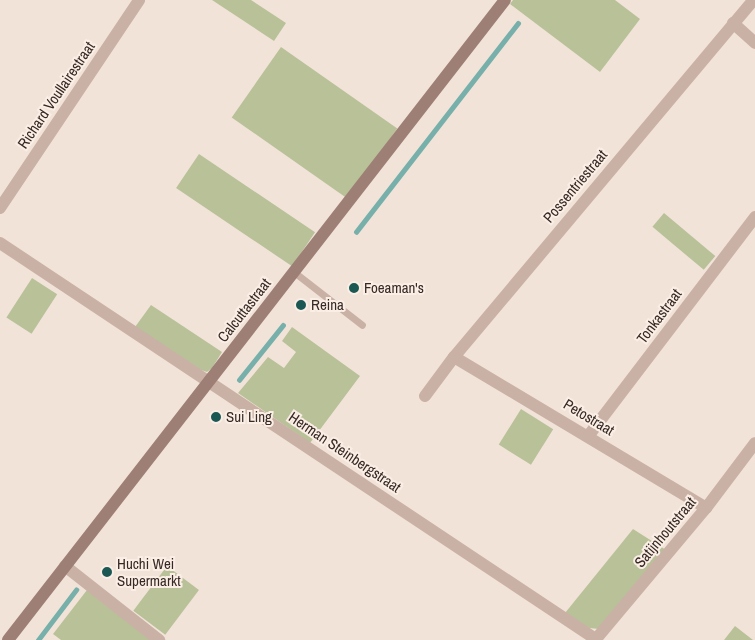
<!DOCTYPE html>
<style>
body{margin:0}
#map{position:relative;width:755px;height:640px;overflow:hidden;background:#f2e3d9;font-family:"Archivo Narrow",sans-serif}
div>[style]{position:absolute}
.green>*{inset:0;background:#b9c199;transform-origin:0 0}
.stream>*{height:4.5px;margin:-2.25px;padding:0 2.25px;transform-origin:2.25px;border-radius:2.25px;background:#77b0aa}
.lane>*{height:7px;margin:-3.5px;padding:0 3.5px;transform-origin:3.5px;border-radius:3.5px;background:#cab1a5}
.street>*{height:12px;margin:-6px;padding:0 6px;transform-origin:6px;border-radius:6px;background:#cab1a5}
.secondary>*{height:12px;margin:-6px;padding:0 6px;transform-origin:6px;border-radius:6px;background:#9e7f76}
.dots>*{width:14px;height:14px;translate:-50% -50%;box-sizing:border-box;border:2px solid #faeee5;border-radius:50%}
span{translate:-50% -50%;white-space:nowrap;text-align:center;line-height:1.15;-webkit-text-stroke:4px #faeee5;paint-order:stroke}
.street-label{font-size:15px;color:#362926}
.poi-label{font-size:15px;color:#362926}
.left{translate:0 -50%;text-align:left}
</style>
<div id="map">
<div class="green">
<i style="clip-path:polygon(212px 0,251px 0,286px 23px,274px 41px)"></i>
<i style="clip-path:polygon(513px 0,615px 0,640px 19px,600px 72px,510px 4px)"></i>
<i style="left:281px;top:47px;width:142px;height:86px;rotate:35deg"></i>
<i style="left:199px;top:154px;width:140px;height:41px;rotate:34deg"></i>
<i style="left:664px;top:213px;width:67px;height:18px;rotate:40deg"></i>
<i style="left:32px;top:278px;width:30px;height:47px;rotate:33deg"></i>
<i style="clip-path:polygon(151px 305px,222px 352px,212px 368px,207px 372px,201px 370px,135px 327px)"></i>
<i style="clip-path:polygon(292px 327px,360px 376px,310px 443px,238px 393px,268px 357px,284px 368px,296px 352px,282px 341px)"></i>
<i style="left:521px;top:409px;width:38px;height:42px;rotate:32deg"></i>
<i style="clip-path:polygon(633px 529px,666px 550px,599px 629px,589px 628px,565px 613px)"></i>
<i style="left:167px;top:566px;width:40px;height:56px;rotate:37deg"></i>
<i style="clip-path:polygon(87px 590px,151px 640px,61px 640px,53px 634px)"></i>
<i style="clip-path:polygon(735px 626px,753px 640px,724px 640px)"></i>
</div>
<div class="stream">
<i style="left:356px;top:232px;width:264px;rotate:-52.2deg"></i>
<i style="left:239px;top:380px;width:70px;rotate:-51.3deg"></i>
<i style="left:38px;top:640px;width:63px;rotate:-52.8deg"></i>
</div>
<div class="lane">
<i style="left:294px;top:272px;width:86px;rotate:37.9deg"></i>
</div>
<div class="street">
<i style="left:733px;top:23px;width:30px;rotate:42deg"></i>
<i style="left:0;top:208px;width:250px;rotate:-56.2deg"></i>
<i style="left:0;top:243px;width:717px;rotate:33.62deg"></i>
<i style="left:454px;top:357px;width:294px;rotate:30.9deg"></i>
<i style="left:425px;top:396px;width:49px;rotate:-53.4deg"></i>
<i style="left:454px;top:357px;width:466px;rotate:-50deg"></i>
<i style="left:589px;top:435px;width:274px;rotate:-52.7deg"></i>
<i style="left:65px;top:566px;width:120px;rotate:38.2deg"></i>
<i style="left:596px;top:639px;width:171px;rotate:-50deg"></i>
<i style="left:706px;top:508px;width:81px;rotate:-53deg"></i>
</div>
<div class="secondary">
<i style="left:8px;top:640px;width:810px;rotate:-52.17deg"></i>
</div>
<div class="dots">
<i style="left:354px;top:288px;background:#1b5854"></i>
<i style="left:301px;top:305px;background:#1b5854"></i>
<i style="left:216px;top:417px;background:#1b5854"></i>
<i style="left:107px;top:572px;background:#1b5854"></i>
</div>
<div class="street-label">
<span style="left:56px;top:95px;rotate:-56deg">Richard Voullairestraat</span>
<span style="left:575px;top:186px;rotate:-50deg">Possentriestraat</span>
<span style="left:244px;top:310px;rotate:-52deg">Calcuttastraat</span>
<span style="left:659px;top:316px;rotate:-53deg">Tonkastraat</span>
<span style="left:589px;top:417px;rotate:31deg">Petostraat</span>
<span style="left:345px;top:452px;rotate:34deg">Herman Steinbergstraat</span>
<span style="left:665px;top:532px;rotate:-50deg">Satijnhoutstraat</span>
</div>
<div class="poi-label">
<span class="left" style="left:364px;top:288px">Foeaman's</span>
<span class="left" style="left:311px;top:305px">Reina</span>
<span class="left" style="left:226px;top:417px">Sui Ling</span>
<span class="left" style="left:117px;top:572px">Huchi Wei<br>Supermarkt</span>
</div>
</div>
